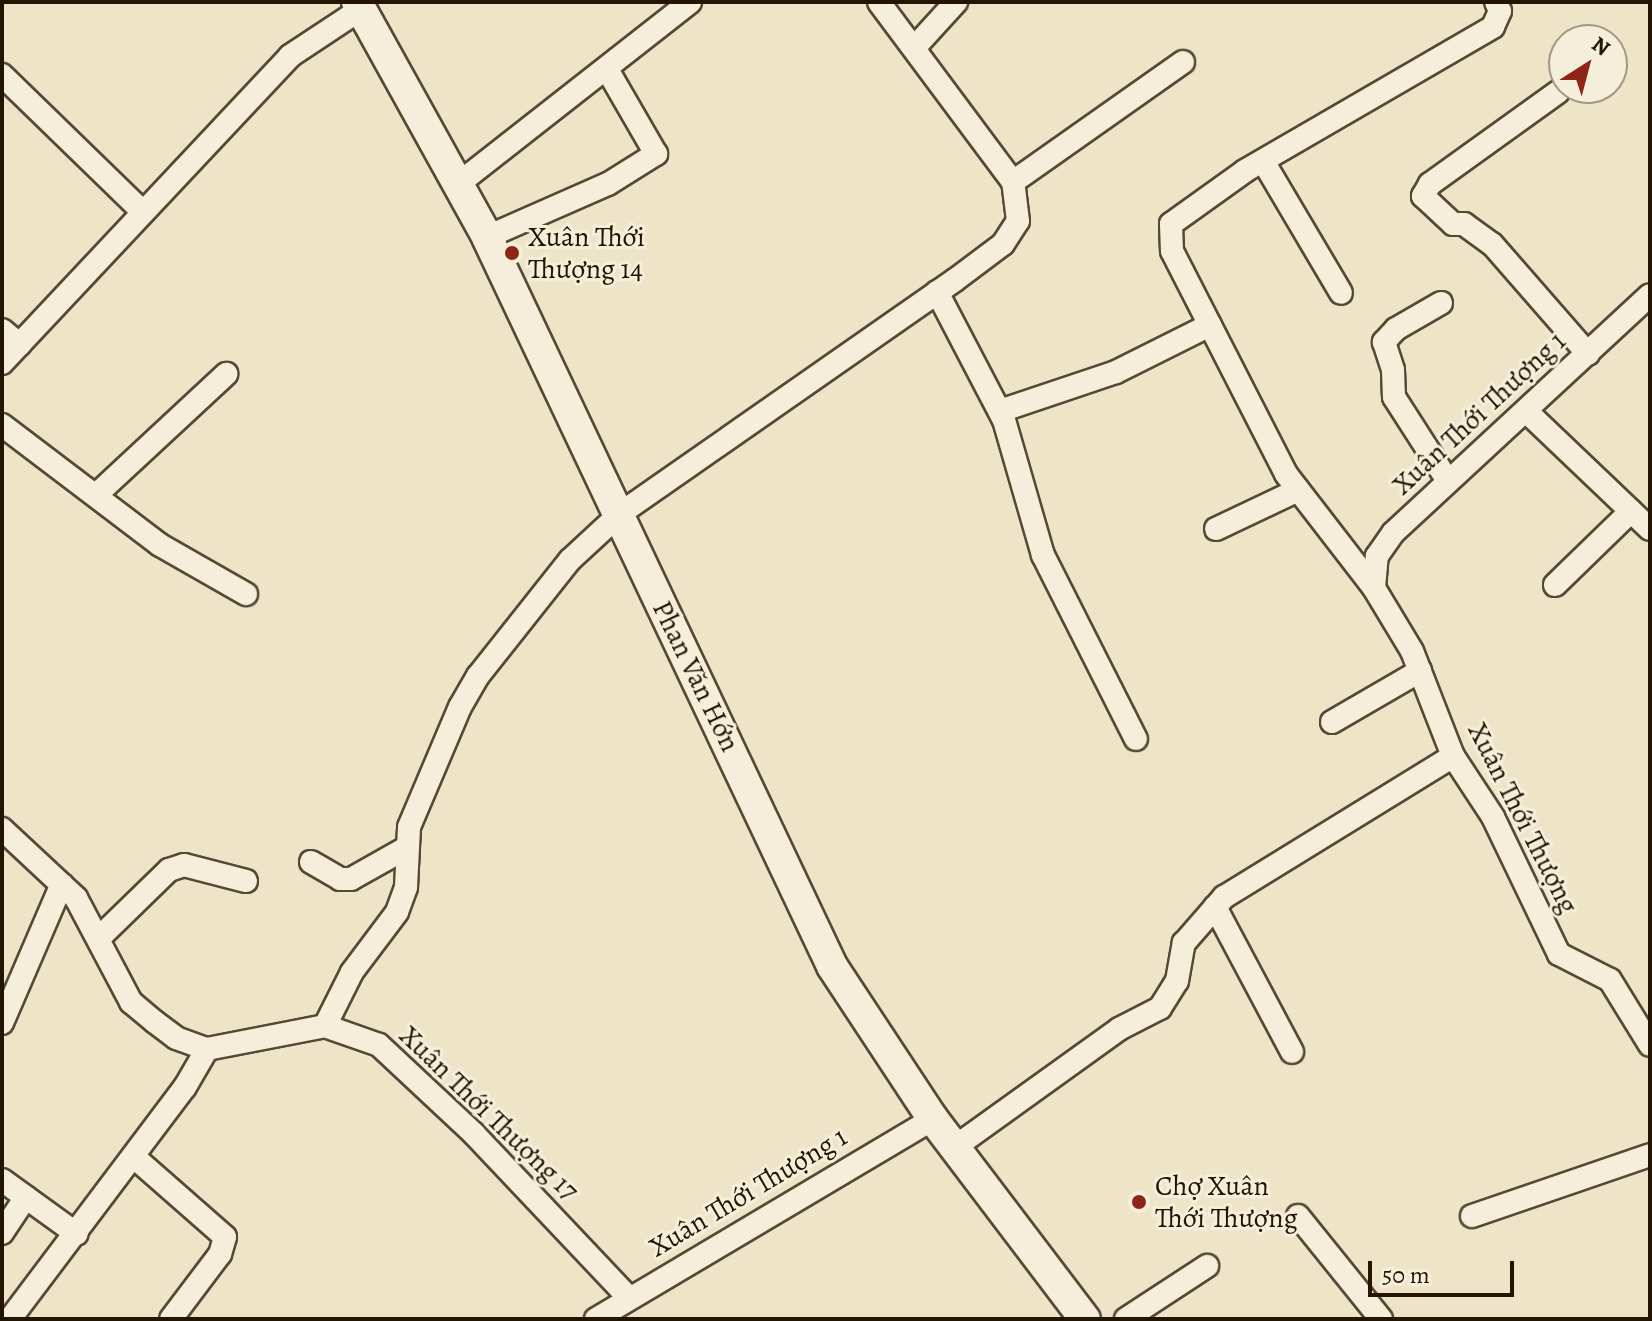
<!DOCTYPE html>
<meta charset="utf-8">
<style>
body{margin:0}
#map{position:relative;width:1652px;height:1321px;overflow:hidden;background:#eee5c8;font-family:Alegreya,serif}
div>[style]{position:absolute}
.roads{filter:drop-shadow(2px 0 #564934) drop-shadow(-2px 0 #564934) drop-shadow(0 2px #564934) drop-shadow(0 -2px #564934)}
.minor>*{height:22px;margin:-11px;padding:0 11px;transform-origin:11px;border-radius:11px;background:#f4eedb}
.secondary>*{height:30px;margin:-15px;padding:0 15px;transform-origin:15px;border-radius:15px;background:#f4eedb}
.dots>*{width:22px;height:22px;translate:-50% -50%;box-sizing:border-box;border:4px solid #f4eedb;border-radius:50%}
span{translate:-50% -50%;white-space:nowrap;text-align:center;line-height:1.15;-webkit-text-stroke:6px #f4eedb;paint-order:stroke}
.poi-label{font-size:28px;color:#241502}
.left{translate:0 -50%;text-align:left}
.street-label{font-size:28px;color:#241502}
.frame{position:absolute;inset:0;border:4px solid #241502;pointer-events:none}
.north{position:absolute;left:1548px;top:24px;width:80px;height:80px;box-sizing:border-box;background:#f4eedb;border:2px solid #a19784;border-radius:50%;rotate:36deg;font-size:22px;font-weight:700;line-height:32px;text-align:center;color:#241502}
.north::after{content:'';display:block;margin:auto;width:28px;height:36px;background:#8f2418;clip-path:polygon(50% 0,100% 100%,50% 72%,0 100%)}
.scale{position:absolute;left:1368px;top:1261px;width:146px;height:36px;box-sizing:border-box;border:4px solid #241502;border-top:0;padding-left:10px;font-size:24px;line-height:28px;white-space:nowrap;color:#241502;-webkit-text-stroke:6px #f4eedb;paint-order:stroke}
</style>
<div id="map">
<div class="roads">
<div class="minor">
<i style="left:1496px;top:2px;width:10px;rotate:66deg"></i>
<i style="left:1500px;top:11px;width:17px;rotate:114deg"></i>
<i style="left:1493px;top:27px;width:287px;rotate:149.9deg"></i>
<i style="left:1245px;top:171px;width:91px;rotate:144.4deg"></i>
<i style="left:1171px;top:224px;width:27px;rotate:88deg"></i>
<i style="left:1172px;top:251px;width:250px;rotate:62.9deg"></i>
<i style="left:1286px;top:474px;width:144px;rotate:52.3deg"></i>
<i style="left:1374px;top:588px;width:74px;rotate:58.9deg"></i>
<i style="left:1412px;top:651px;width:113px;rotate:68.7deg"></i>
<i style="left:1453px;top:756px;width:73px;rotate:56.7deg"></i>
<i style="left:1493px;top:817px;width:152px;rotate:64.3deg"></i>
<i style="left:1559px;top:954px;width:57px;rotate:27deg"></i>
<i style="left:1610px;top:980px;width:76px;rotate:58.4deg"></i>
<i style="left:915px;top:47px;width:61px;rotate:-47.7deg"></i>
<i style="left:2px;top:75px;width:194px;rotate:44.2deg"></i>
<i style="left:1558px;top:92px;width:158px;rotate:144.3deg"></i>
<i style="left:1430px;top:184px;width:14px;rotate:120deg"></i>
<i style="left:1423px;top:196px;width:41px;rotate:43deg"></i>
<i style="left:1453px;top:224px;width:11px"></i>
<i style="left:1464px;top:224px;width:34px;rotate:36deg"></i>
<i style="left:1492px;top:244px;width:146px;rotate:48.9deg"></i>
<i style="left:1263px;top:161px;width:153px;rotate:59.4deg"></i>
<i style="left:1013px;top:182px;width:208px;rotate:-35.2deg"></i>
<i style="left:458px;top:184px;width:295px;rotate:-38.1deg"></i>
<i style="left:487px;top:237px;width:132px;rotate:-23.7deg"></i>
<i style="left:608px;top:184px;width:57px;rotate:-32deg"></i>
<i style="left:656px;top:154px;width:98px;rotate:-120deg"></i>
<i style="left:937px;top:292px;width:144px;rotate:62.4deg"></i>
<i style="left:1004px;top:420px;width:141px;rotate:73.9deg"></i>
<i style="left:1043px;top:555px;width:206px;rotate:63.2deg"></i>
<i style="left:1441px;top:303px;width:52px;rotate:150deg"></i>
<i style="left:1396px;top:329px;width:18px;rotate:133deg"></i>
<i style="left:1384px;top:342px;width:29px;rotate:72deg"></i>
<i style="left:1393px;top:370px;width:27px;rotate:88deg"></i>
<i style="left:1394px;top:397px;width:100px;rotate:57.3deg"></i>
<i style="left:2px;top:330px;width:23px;rotate:40deg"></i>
<i style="left:2px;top:363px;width:421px;rotate:-46.8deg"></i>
<i style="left:290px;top:56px;width:85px;rotate:-33.5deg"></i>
<i style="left:1000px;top:411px;width:122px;rotate:-18.6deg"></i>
<i style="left:1116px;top:372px;width:105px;rotate:-26.6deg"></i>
<i style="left:1526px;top:411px;width:171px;rotate:43.6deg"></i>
<i style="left:2px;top:425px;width:198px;rotate:37.2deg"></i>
<i style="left:160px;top:545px;width:99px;rotate:29.7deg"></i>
<i style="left:96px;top:495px;width:178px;rotate:-42.9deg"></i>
<i style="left:1216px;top:529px;width:91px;rotate:-25.4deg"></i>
<i style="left:1555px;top:585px;width:106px;rotate:-44.2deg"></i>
<i style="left:1374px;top:588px;width:32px;rotate:-85deg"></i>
<i style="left:1377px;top:556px;width:28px;rotate:-55deg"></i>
<i style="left:1393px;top:533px;width:350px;rotate:-42.8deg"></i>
<i style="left:1332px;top:722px;width:102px;rotate:-30.1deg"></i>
<i style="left:2px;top:829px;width:101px;rotate:43deg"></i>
<i style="left:76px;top:898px;width:118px;rotate:62.1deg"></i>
<i style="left:131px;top:1002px;width:31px;rotate:40deg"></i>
<i style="left:155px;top:1022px;width:26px;rotate:37deg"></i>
<i style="left:176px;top:1038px;width:33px;rotate:20deg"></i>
<i style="left:207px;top:1049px;width:120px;rotate:-11deg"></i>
<i style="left:325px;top:1026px;width:57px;rotate:19.4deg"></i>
<i style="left:379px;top:1045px;width:130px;rotate:43.1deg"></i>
<i style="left:474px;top:1134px;width:224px;rotate:46.6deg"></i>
<i style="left:311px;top:862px;width:34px;rotate:30deg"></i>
<i style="left:340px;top:879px;width:11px"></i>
<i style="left:351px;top:879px;width:63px;rotate:-29.4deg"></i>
<i style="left:1215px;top:907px;width:164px;rotate:62deg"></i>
<i style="left:99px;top:938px;width:98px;rotate:-44.2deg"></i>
<i style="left:169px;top:870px;width:16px;rotate:-18deg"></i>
<i style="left:184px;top:865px;width:64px;rotate:14.5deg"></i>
<i style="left:2px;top:1023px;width:151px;rotate:-66.7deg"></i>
<i style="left:325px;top:1026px;width:60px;rotate:-63.4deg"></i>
<i style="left:352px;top:972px;width:75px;rotate:-53.1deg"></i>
<i style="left:397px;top:912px;width:27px;rotate:-70deg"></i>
<i style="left:406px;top:887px;width:60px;rotate:-87.1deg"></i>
<i style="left:409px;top:827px;width:130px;rotate:-67deg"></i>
<i style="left:460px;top:707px;width:36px;rotate:-60deg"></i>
<i style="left:478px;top:676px;width:148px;rotate:-51.6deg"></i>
<i style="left:570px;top:560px;width:69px;rotate:-42.7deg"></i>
<i style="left:621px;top:513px;width:407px;rotate:-34.9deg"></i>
<i style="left:955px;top:280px;width:60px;rotate:-36.9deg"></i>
<i style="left:1003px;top:244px;width:27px;rotate:-57deg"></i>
<i style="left:1018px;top:221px;width:39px;rotate:-97deg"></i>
<i style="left:1013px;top:182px;width:224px;rotate:-126.7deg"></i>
<i style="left:955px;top:1147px;width:202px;rotate:-35.7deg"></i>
<i style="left:1119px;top:1029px;width:46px;rotate:-27.1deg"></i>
<i style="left:1160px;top:1008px;width:32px;rotate:-58deg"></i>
<i style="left:1177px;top:981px;width:39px;rotate:-80deg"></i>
<i style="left:1184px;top:943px;width:61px;rotate:-49deg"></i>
<i style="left:1224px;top:897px;width:269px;rotate:-31.6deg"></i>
<i style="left:134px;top:1157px;width:121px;rotate:41.3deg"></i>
<i style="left:225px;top:1237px;width:18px;rotate:106deg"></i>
<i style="left:220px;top:1254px;width:81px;rotate:127deg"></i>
<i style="left:2px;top:1180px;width:92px;rotate:35.8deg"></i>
<i style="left:1298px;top:1216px;width:132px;rotate:51.1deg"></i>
<i style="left:1472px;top:1216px;width:188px;rotate:-18.9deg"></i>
<i style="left:2px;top:1233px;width:43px;rotate:-56.3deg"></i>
<i style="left:10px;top:1319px;width:291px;rotate:-53deg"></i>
<i style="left:185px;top:1087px;width:44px;rotate:-59.9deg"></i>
<i style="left:596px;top:1319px;width:392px;rotate:-30.7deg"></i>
<i style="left:1126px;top:1319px;width:97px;rotate:-33.2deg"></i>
</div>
<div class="secondary">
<i style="left:357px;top:2px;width:269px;rotate:61deg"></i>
<i style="left:487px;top:237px;width:807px;rotate:64.67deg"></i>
<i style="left:832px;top:966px;width:183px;rotate:56.6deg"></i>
<i style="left:933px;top:1119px;width:251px;rotate:52.8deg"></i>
</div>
</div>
<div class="dots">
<i style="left:512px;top:253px;background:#8f2418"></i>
<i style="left:1139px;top:1202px;background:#8f2418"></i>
</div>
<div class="poi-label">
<span class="left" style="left:528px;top:253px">Xuân Thới<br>Thượng 14</span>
<span class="left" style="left:1155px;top:1202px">Chợ Xuân<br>Thới Thượng</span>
</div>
<div class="street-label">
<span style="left:1479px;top:413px;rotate:-43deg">Xuân Thới Thượng 1</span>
<span style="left:696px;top:676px;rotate:64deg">Phan Văn Hớn</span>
<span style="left:1523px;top:818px;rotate:63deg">Xuân Thới Thượng</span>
<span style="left:489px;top:1113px;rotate:44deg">Xuân Thới Thượng 17</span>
<span style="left:748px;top:1192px;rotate:-31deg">Xuân Thới Thượng 1</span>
</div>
<div class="frame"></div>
<div class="north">N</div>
<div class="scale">50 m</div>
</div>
